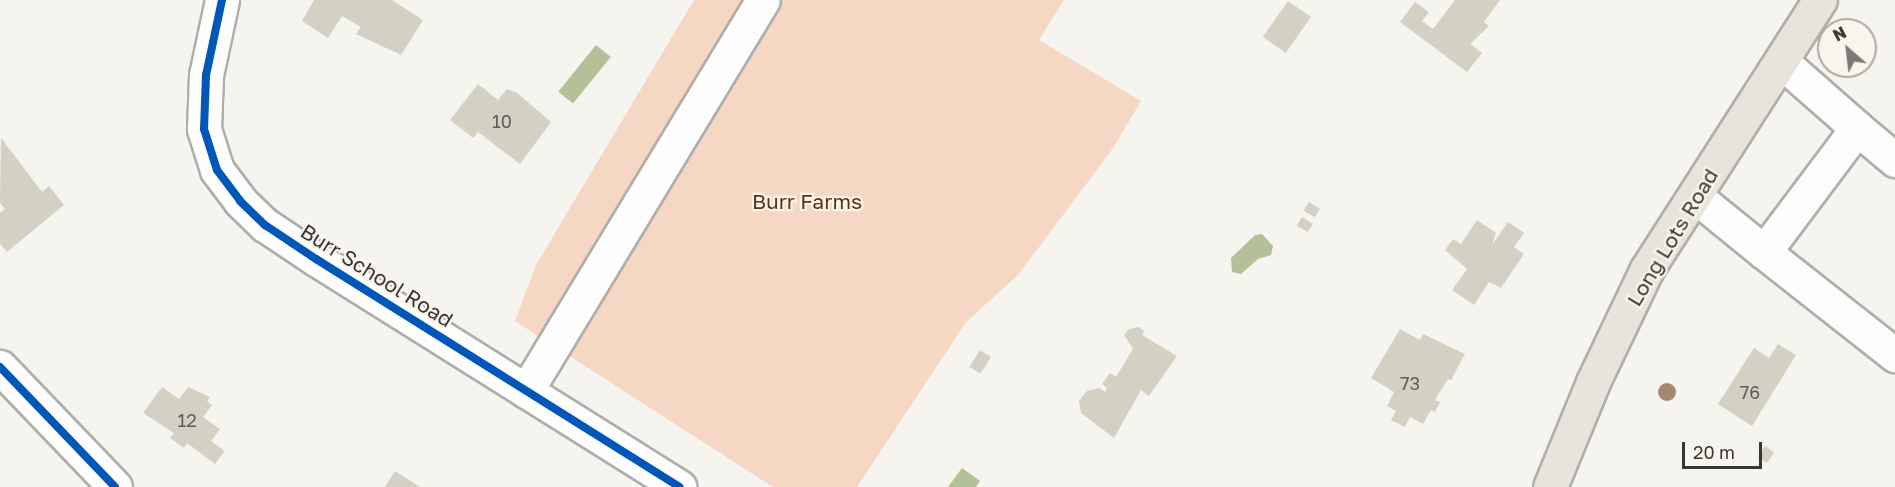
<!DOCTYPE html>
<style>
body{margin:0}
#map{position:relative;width:1895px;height:487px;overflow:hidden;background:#f6f4ef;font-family:"Golos Text",sans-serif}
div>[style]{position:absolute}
.green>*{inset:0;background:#f5d7c3}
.water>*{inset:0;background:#b3c098;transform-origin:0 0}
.building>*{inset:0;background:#d2d1c3;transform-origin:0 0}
.roads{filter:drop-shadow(2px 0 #b0aeab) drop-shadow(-2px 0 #b0aeab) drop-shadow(0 2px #b0aeab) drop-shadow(0 -2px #b0aeab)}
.minor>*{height:33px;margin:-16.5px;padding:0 16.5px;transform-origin:16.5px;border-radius:16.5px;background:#fefdfd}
.major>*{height:33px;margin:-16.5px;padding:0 16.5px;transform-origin:16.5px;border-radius:16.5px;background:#e9e4db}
.cycleway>*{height:8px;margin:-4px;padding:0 4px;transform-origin:4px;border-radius:4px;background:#0057b8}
.trees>*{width:18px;height:18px;margin:-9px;border-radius:50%;background:#a58870}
span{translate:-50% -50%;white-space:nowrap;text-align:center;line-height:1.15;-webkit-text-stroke:4.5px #f9f5ec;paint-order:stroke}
.number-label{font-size:18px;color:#5f5e58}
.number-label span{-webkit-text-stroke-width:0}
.park-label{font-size:21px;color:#633008}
.street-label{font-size:21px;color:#393734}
.north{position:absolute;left:1817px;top:18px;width:60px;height:60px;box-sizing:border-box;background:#f9f5ec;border:2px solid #aca9a2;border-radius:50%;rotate:332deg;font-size:16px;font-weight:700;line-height:24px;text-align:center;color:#393734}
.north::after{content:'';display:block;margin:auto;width:21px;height:27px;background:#7b7975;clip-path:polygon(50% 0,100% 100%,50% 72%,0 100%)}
.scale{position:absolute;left:1682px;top:442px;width:80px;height:27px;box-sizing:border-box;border:3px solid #393734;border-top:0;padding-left:8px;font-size:18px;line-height:21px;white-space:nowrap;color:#393734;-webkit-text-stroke:4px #f9f5ec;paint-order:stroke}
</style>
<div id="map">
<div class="green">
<i style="clip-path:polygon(694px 0,1064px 0,1039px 40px,1141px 101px,1111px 151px,1018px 275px,966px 322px,857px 487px,773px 487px,515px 321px,536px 265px)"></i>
</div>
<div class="water">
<i style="left:596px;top:45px;width:19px;height:60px;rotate:39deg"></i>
<i style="clip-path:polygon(1262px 234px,1273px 246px,1271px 255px,1258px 259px,1241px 274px,1232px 272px,1231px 258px,1255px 235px)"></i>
<i style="clip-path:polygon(962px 468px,980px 481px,976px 487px,948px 487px)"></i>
</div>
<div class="building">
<i style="clip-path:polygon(314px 0,392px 0,423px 20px,401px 55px,356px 34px,361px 27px,342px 16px,328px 38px,302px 21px)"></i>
<i style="clip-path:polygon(1455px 0,1500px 0,1484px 22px,1489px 26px,1470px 44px,1482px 53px,1467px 72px,1400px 22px,1415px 2px,1429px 12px,1422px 21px,1433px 29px)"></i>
<i style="left:1288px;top:1px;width:28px;height:44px;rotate:35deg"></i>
<i style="clip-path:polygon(478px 84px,498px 100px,507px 89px,517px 93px,551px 122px,520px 164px,478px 132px,473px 138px,450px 120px)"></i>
<i style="clip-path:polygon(1px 138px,42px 192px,49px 186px,64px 205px,7px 252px,0 244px,0 213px,5px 209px,0 203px)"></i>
<i style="left:1309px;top:202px;width:13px;height:10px;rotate:32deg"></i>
<i style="left:1302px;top:217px;width:13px;height:10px;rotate:32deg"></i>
<i style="clip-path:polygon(1477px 220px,1496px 233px,1492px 245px,1508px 222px,1524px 233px,1514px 247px,1524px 254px,1501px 288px,1489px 282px,1474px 305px,1452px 290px,1467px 269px,1445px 250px,1453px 239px,1461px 244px)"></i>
<i style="clip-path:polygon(1139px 327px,1144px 331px,1142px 335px,1177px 356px,1149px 396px,1141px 390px,1114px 438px,1081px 413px,1079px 401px,1087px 391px,1099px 388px,1105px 392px,1107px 388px,1102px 384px,1110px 373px,1116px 377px,1133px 349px,1124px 335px,1129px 329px)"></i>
<i style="clip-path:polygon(1400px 329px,1420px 340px,1423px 334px,1465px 354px,1451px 380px,1448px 379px,1435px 400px,1440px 402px,1435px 412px,1431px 410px,1423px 424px,1410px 417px,1405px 427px,1391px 420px,1396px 411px,1387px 406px,1394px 392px,1371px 378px)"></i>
<i style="clip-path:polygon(1778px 344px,1796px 355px,1752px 426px,1718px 404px,1754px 348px,1769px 358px)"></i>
<i style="left:980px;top:350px;width:13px;height:20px;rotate:32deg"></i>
<i style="clip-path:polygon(162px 387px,179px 399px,188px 387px,210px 397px,207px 401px,212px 405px,203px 417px,220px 429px,211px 441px,225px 451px,215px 464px,187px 443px,184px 448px,170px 438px,174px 433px,143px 413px)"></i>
<i style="left:1765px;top:446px;width:11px;height:13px;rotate:34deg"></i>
<i style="clip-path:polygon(395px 471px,420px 487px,385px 487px)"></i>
</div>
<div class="roads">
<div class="minor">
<i style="left:222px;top:0;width:77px;rotate:102deg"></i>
<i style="left:206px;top:75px;width:54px;rotate:92.1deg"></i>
<i style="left:204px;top:129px;width:43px;rotate:72.4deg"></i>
<i style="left:217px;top:170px;width:39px;rotate:53deg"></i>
<i style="left:240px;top:201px;width:35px;rotate:44deg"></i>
<i style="left:265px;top:225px;width:61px;rotate:33.7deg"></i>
<i style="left:316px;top:259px;width:429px;rotate:32.1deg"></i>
<i style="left:1857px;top:128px;width:50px;rotate:40.1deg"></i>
<i style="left:1695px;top:196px;width:89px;rotate:39.1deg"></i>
<i style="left:1764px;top:252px;width:155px;rotate:-53.1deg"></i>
<i style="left:1857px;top:128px;width:100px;rotate:-138.7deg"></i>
<i style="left:1764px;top:252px;width:167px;rotate:38.2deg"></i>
<i style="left:0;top:367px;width:166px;rotate:46.2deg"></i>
<i style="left:526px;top:391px;width:457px;rotate:-58.8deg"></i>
</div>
<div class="major">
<i style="left:1550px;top:487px;width:113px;rotate:-67.7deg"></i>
<i style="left:1593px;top:382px;width:125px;rotate:-64.5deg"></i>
<i style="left:1647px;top:269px;width:320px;rotate:-57.3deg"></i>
</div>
</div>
<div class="cycleway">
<i style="left:222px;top:0;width:77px;rotate:102deg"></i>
<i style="left:206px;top:75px;width:54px;rotate:92.1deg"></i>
<i style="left:204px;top:129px;width:43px;rotate:72.4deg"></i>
<i style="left:217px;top:170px;width:39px;rotate:53deg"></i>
<i style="left:240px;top:201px;width:35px;rotate:44deg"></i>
<i style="left:265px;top:225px;width:61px;rotate:33.7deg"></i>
<i style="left:316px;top:259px;width:429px;rotate:32.1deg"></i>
<i style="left:0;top:367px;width:166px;rotate:46.2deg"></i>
</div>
<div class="trees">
<i style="left:1667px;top:392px"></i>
</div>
<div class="number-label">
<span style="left:502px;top:121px">10</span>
<span style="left:1410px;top:383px">73</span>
<span style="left:1750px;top:392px">76</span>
<span style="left:187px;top:420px">12</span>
</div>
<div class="park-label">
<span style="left:807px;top:201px">Burr Farms</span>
</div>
<div class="street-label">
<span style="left:1672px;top:237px;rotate:-59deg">Long Lots Road</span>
<span style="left:377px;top:275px;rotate:32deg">Burr School Road</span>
</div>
<div class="north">N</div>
<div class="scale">20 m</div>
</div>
